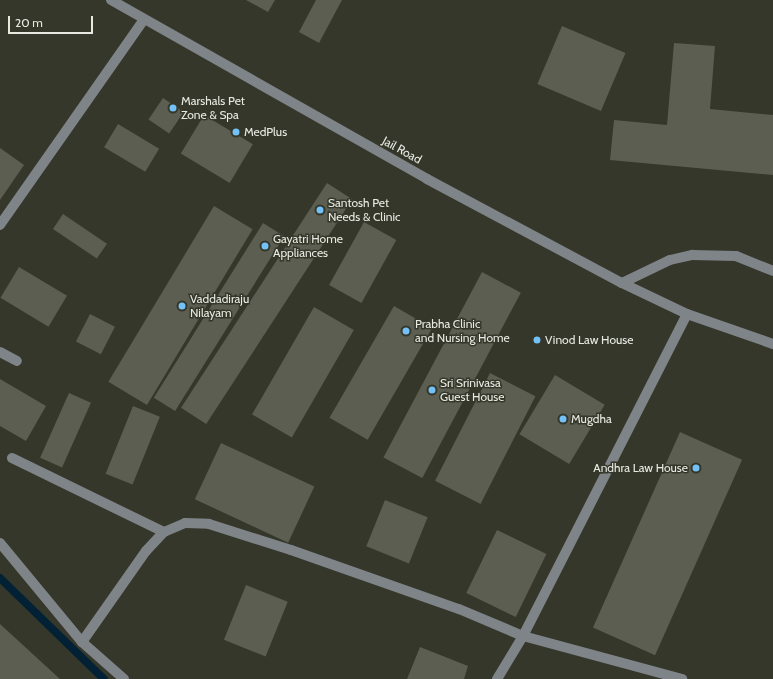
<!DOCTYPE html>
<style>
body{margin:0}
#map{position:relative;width:773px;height:679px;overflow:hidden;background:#34372a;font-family:Cabin,sans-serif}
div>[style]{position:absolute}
.stream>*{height:8px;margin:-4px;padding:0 4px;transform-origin:4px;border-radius:4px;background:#022134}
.building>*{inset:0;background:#5b5e50;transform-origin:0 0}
.minor>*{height:10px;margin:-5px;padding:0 5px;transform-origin:5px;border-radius:5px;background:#7f8489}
.dots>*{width:11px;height:11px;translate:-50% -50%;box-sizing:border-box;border:2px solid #34372a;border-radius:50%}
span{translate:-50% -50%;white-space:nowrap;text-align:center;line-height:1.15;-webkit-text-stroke:3px #34372a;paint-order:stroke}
.poi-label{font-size:12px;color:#e8eae2}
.left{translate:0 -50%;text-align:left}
.right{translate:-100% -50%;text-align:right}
.street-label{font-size:12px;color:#e8eae2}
.scale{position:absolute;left:8px;top:16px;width:85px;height:18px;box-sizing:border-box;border:2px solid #e8eae2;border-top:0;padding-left:5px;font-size:12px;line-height:14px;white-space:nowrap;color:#e8eae2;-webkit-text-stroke:3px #34372a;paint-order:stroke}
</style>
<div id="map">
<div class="stream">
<i style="left:0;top:578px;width:145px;rotate:44.2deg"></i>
</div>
<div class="building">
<i style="clip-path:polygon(246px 0,275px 0,268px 12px)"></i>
<i style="clip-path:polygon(316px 0,342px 0,319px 43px,299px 32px)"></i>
<i style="left:562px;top:26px;width:69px;height:63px;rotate:23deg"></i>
<i style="clip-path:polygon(674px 43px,715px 46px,710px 109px,773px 115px,773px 175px,610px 160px,614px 120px,667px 125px)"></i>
<i style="left:163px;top:98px;width:25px;height:26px;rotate:34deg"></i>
<i style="left:204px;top:115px;width:57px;height:45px;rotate:31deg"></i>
<i style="left:118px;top:124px;width:48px;height:27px;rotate:31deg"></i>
<i style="clip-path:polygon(0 148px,24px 165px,0 200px)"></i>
<i style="left:327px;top:183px;width:30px;height:268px;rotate:33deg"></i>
<i style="left:214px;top:206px;width:45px;height:205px;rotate:31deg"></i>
<i style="left:63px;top:214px;width:53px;height:18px;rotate:34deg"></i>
<i style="left:364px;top:222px;width:37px;height:72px;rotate:29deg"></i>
<i style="left:263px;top:223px;width:25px;height:206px;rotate:32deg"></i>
<i style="left:19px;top:267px;width:56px;height:36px;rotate:31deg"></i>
<i style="left:482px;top:272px;width:44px;height:210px;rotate:28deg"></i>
<i style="left:394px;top:306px;width:44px;height:129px;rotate:30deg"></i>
<i style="left:314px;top:307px;width:46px;height:124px;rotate:30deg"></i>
<i style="left:90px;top:314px;width:28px;height:31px;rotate:27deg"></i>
<i style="left:490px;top:373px;width:51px;height:121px;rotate:27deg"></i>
<i style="left:555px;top:375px;width:58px;height:69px;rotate:31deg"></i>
<i style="clip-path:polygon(0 379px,46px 406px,26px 441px,0 426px)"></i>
<i style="left:69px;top:393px;width:24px;height:71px;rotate:24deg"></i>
<i style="left:133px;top:406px;width:29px;height:73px;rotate:22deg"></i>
<i style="left:680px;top:432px;width:68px;height:214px;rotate:24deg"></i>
<i style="left:221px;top:443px;width:103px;height:62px;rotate:25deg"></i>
<i style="left:385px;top:500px;width:46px;height:50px;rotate:22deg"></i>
<i style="left:497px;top:530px;width:55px;height:70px;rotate:26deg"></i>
<i style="left:246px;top:585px;width:45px;height:59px;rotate:22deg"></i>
<i style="clip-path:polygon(0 624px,60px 679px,0 679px)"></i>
<i style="clip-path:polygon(420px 647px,468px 666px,464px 679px,407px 679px)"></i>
</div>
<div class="minor">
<i style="left:111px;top:0;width:363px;rotate:29.5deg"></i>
<i style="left:427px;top:179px;width:221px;rotate:28.1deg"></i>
<i style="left:622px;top:283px;width:72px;rotate:25.5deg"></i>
<i style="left:687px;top:314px;width:91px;rotate:19.2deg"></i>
<i style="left:0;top:225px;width:249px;rotate:-55deg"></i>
<i style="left:622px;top:283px;width:53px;rotate:-25.6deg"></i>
<i style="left:670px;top:260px;width:23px;rotate:-13deg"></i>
<i style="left:692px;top:255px;width:44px;rotate:1.3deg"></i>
<i style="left:736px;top:256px;width:40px;rotate:22deg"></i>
<i style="left:0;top:352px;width:19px;rotate:28deg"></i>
<i style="left:12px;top:458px;width:169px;rotate:26deg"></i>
<i style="left:0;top:543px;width:129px;rotate:50.4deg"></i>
<i style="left:82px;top:642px;width:56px;rotate:41.4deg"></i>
<i style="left:82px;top:642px;width:111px;rotate:-54.9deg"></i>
<i style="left:146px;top:551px;width:26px;rotate:-47deg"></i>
<i style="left:164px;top:532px;width:23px;rotate:-23deg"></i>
<i style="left:185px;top:523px;width:24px;rotate:2deg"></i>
<i style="left:209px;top:524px;width:86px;rotate:17.6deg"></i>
<i style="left:291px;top:550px;width:178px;rotate:19.4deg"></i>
<i style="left:459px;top:609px;width:69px;rotate:22.9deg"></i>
<i style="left:523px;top:636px;width:361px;rotate:-63deg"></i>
<i style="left:497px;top:679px;width:50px;rotate:-58.8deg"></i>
<i style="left:523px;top:636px;width:165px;rotate:15.1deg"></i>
</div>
<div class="dots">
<i style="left:173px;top:108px;background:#73c1f6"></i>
<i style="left:236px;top:132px;background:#73c1f6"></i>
<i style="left:320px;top:210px;background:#73c1f6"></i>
<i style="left:265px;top:246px;background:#73c1f6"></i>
<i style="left:182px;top:306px;background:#73c1f6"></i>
<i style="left:406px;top:331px;background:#73c1f6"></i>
<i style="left:537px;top:340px;background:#73c1f6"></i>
<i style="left:432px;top:390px;background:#73c1f6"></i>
<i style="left:563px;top:419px;background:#73c1f6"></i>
<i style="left:696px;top:468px;background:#73c1f6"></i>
</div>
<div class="poi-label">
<span class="left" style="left:181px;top:108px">Marshals Pet<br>Zone &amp; Spa</span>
<span class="left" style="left:244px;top:132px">MedPlus</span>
<span class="left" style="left:328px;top:210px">Santosh Pet<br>Needs &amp; Clinic</span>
<span class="left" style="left:273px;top:246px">Gayatri Home<br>Appliances</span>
<span class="left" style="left:190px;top:306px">Vaddadiraju<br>Nilayam</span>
<span class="left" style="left:415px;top:331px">Prabha Clinic<br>and Nursing Home</span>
<span class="left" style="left:545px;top:340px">Vinod Law House</span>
<span class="left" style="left:440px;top:390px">Sri Srinivasa<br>Guest House</span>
<span class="left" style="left:571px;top:419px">Mugdha</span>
<span class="right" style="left:688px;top:468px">Andhra Law House</span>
</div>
<div class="street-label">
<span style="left:402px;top:150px;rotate:29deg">Jail Road</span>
</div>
<div class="scale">20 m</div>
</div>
